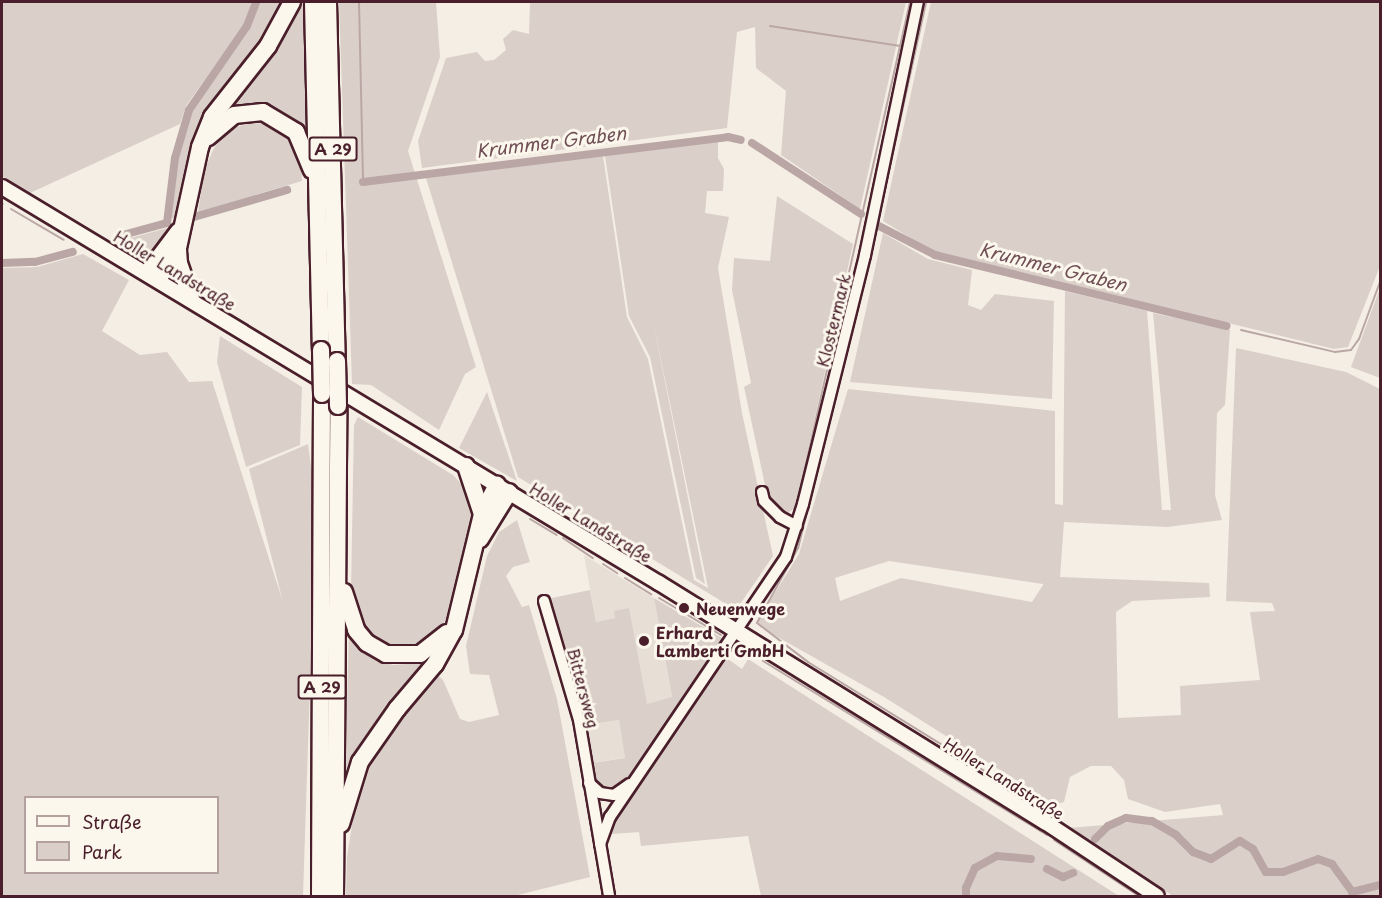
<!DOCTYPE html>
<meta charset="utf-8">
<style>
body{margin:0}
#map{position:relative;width:1382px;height:898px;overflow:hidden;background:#f4eee4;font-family:"Playpen Sans",sans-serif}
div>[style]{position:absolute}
.built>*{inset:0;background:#e7dfd6;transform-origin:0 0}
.green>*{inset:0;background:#dbd0c9}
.stream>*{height:2px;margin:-1px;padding:0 1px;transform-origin:1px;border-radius:1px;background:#baa7a5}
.canal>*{height:8px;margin:-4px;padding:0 4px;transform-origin:4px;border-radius:4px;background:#baa7a5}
.roads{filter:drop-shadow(2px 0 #4a1f2b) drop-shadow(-2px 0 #4a1f2b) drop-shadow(0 2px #4a1f2b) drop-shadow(0 -2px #4a1f2b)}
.minor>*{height:10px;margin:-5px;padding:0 5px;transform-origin:5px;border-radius:5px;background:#fbf7ec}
.major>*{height:14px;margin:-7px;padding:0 7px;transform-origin:7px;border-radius:7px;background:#fbf7ec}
.highway>*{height:16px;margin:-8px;padding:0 8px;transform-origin:8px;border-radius:8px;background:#fbf7ec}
.bridges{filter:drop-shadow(2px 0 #4a1f2b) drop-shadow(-2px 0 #4a1f2b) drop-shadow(0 2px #4a1f2b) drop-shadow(0 -2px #4a1f2b)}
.highway-bridge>*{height:16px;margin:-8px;padding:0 8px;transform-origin:8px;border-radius:8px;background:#fbf7ec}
.dots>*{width:16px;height:16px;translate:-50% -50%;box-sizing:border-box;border:3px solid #fbf7ec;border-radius:50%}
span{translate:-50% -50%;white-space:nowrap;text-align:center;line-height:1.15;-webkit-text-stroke:6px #fbf7ec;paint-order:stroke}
.shield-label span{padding:2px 4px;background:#fbf7ec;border:2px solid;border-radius:4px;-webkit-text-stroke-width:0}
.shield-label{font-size:15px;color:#4a1f2b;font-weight:700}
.street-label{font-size:16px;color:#4a1f2b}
.poi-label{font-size:16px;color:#4a1f2b;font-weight:700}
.left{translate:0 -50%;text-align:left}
.water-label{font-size:18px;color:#714f56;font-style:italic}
.frame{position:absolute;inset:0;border:3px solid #4a1f2b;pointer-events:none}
.legend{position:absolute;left:24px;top:796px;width:195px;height:78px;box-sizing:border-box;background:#fbf7ec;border:2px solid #b4a19f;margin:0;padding:8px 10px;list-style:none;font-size:18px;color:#4a1f2b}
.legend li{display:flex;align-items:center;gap:12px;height:30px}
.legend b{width:30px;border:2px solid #b4a19f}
</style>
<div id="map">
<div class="built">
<i style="clip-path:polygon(584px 555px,654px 598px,672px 698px,647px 704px,616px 618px,596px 622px)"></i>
<i style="left:619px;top:720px;width:38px;height:33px;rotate:81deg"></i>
</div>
<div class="green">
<i style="clip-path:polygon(2px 2px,252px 2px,244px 25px,186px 106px,180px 124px,30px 193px,2px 176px)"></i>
<i style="clip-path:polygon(259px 2px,283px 2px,269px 32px,198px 131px,176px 218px,168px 219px,177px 158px,192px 110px,251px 26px)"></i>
<i style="clip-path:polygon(296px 2px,305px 2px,308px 141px,290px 120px,217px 121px)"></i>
<i style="clip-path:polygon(339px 2px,436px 2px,440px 57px,408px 151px,476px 367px,465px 374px,439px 430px,371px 385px,352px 384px)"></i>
<i style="clip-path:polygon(530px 2px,906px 2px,860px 209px,781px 155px,786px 91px,756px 68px,755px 27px,737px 32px,727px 128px,422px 168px,418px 141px,446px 58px,477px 52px,485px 61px,494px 60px,506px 50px,503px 39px,513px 30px,529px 34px)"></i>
<i style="clip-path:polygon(931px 2px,1380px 2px,1380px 266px,1348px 347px,1334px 349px,930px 250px,883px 221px)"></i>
<i style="clip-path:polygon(250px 123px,269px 124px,283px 131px,301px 163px,302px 181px,198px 212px,204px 171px,214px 148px,230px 129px)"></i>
<i style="clip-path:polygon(718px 141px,718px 158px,724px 169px,723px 191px,707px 191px,705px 213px,729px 217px,718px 268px,742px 413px,773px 556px,736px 610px,518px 477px,426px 178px,603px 156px,627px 317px,648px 359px,694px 580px,708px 588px,652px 316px,705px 584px,696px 578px,650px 357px,629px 316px,605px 156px)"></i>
<i style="clip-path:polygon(777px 196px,853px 244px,795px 508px,785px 515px,768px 499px,744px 387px,751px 383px,732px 290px,734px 258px,770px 261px)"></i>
<i style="clip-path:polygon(171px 227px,154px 250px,142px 255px,126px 251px,115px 242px)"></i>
<i style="clip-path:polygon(883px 233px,928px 259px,972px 270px,968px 305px,981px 310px,995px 294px,1054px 301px,1052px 399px,850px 382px)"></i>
<i style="clip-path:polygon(evenodd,83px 254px,129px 280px,102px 331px,140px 355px,167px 352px,189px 382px,212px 381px,283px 602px,249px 469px,308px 444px,316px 503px,303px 896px,2px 896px,2px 268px,37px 267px,83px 254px,26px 798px,218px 798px,218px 872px,26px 872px,26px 798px)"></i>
<i style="clip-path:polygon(1380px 288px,1380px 378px,1351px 367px)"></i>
<i style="clip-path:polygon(evenodd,1065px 291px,1147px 311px,1162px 510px,1171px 510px,1153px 313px,1230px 330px,1225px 405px,1217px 413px,1215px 495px,1222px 520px,1167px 527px,1064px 522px,1060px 577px,1209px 583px,1210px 597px,1132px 601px,1116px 612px,1118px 718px,1181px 715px,1180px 686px,1260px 680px,1250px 612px,1275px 611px,1272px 603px,1226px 601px,1236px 348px,1346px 372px,1380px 389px,1380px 896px,1173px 896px,1068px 828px,1223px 815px,1220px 804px,1165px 812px,1128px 799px,1124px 780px,1111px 766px,1091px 766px,1070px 777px,1064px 802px,1047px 807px,1027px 787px,884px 697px,760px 627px,758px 620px,799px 554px,848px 389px,1055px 411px,1055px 504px,1063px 505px,1065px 291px,889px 561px,1043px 584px,1043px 585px,1032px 602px,901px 578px,840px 601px,835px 578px,889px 561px)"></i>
<i style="clip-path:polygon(220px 336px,302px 387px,300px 445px,246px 467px,217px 362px)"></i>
<i style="clip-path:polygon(487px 392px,517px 481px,459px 448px)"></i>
<i style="clip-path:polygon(358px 417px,453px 475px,474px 498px,476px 511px,455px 600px,440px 631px,422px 643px,400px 648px,379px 641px,361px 624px,351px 589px,354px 425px)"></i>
<i style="clip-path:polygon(517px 520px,530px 562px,513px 567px,506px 576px,522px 607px,529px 605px,557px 699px,590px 877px,514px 896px,346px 896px,347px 857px,359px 780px,388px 731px,435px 673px,443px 680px,460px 719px,469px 722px,499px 715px,489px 675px,470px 674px,466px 646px,487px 556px,499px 532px)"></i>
<i style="clip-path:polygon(evenodd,590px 590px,596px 622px,615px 618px,614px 611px,629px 608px,647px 704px,672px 697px,654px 598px,722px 638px,724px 644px,635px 772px,615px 790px,600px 789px,592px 783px,579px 698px,547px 599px,590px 590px,619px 720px,625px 758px,592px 763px,587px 725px,619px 720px)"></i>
<i style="clip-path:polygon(349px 628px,370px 657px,393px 665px,420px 663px,437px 654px,370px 732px,345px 789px)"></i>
<i style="clip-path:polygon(725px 657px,742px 669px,748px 659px,1119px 896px,761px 896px,748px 836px,641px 846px,639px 832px,612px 834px,616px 817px)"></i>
</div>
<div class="stream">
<i style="left:359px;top:2px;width:180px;rotate:88.7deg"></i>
<i style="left:770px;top:26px;width:132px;rotate:8.7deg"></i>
<i style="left:2px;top:203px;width:1px;rotate:45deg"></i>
<i style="left:11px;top:209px;width:61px;rotate:30.3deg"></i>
<i style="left:874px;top:239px;width:243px;rotate:-77.6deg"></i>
<i style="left:862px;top:288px;width:268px;rotate:103.8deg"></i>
<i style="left:798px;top:548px;width:85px;rotate:118.7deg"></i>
<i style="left:757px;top:623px;width:64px;rotate:37.4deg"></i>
<i style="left:808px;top:662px;width:274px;rotate:31.7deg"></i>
<i style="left:1241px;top:330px;width:97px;rotate:13.2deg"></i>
<i style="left:1335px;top:352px;width:16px;rotate:-7deg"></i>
<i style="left:1351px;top:350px;width:14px;rotate:-54deg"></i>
<i style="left:1359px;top:339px;width:61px;rotate:-69.8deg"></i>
<i style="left:797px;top:503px;width:514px;rotate:-77.29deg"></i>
<i style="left:530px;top:519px;width:31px;rotate:31deg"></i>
<i style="left:563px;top:538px;width:36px;rotate:34deg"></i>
<i style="left:603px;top:564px;width:17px;rotate:33deg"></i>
<i style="left:625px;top:578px;width:31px;rotate:32deg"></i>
<i style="left:659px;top:598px;width:72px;rotate:30.8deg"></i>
<i style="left:763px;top:661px;width:333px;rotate:31.5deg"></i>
<i style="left:1054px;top:840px;width:102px;rotate:33.4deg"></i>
</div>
<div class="canal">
<i style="left:752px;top:143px;width:130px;rotate:33.1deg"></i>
<i style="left:363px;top:182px;width:368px;rotate:-7deg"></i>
<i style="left:728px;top:137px;width:13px;rotate:13deg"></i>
<i style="left:194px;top:217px;width:97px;rotate:-16.2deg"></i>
<i style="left:877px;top:225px;width:65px;rotate:27.3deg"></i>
<i style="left:935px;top:255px;width:300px;rotate:13.7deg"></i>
<i style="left:119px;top:236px;width:50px;rotate:-15.2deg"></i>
<i style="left:167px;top:223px;width:65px;rotate:-83deg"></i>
<i style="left:175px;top:158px;width:50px;rotate:-73.7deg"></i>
<i style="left:189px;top:110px;width:102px;rotate:-55.4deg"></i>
<i style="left:247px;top:26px;width:26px;rotate:-69deg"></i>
<i style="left:2px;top:263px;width:33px;rotate:-2deg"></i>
<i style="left:35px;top:262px;width:39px;rotate:-15deg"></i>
<i style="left:1095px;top:839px;width:18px;rotate:-45deg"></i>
<i style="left:1108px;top:826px;width:20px;rotate:-24deg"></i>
<i style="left:1126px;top:818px;width:26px;rotate:7deg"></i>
<i style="left:1152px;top:821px;width:28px;rotate:30deg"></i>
<i style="left:1176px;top:835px;width:24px;rotate:45deg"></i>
<i style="left:1193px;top:852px;width:19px;rotate:21deg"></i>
<i style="left:1211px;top:859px;width:34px;rotate:-32deg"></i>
<i style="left:1240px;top:841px;width:15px;rotate:32deg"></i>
<i style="left:1253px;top:849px;width:26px;rotate:61deg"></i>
<i style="left:1266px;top:872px;width:17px"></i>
<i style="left:1283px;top:872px;width:37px;rotate:-20deg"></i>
<i style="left:1318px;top:859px;width:15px;rotate:20deg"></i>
<i style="left:1332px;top:864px;width:34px;rotate:54deg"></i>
<i style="left:1352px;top:892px;width:29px;rotate:-14deg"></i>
<i style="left:1047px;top:869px;width:18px;rotate:27deg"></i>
<i style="left:1063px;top:877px;width:11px;rotate:-22deg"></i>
<i style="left:966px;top:896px;width:8px;rotate:-90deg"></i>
<i style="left:966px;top:888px;width:22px;rotate:-66deg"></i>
<i style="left:975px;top:868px;width:25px;rotate:-29deg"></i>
<i style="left:997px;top:856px;width:34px;rotate:5deg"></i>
</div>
<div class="roads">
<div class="minor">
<i style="left:762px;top:492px;width:9px;rotate:77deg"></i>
<i style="left:764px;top:501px;width:23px;rotate:45deg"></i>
<i style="left:780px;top:517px;width:19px;rotate:28deg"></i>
<i style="left:544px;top:601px;width:124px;rotate:73.6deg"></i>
<i style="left:579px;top:720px;width:179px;rotate:80.3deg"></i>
<i style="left:589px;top:783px;width:15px;rotate:42deg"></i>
<i style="left:600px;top:793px;width:14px;rotate:8deg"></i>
<i style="left:614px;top:795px;width:19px;rotate:-35deg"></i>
<i style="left:600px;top:844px;width:29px;rotate:-70deg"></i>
<i style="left:610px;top:817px;width:314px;rotate:-55.9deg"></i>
<i style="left:786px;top:557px;width:56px;rotate:-72.2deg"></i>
<i style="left:803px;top:504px;width:257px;rotate:-76deg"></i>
<i style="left:865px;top:255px;width:258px;rotate:-78.2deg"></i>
</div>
<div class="major">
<i style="left:2px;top:187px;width:767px;rotate:31.08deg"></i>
<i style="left:659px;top:583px;width:454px;rotate:31.8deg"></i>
<i style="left:1045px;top:822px;width:134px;rotate:33.5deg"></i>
</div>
<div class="highway">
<i style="left:313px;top:2px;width:348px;rotate:88.7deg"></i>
<i style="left:328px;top:2px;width:359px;rotate:88.6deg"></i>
<i style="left:208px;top:137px;width:34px;rotate:-40deg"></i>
<i style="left:234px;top:115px;width:29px;rotate:-6deg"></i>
<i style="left:263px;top:112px;width:39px;rotate:31deg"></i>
<i style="left:296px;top:132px;width:41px;rotate:67.2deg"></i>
<i style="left:148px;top:272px;width:51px;rotate:-52.9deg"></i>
<i style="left:159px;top:278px;width:35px;rotate:-57deg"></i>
<i style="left:191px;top:298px;width:36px;rotate:-109deg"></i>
<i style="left:179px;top:264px;width:16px;rotate:-94deg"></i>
<i style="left:178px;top:248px;width:103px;rotate:-77.7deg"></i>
<i style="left:200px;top:147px;width:32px;rotate:-68deg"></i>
<i style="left:212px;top:117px;width:90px;rotate:-51.7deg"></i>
<i style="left:268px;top:46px;width:50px;rotate:-61.4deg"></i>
<i style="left:466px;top:466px;width:51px;rotate:71.6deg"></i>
<i style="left:480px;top:539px;width:55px;rotate:-58.3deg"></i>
<i style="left:344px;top:592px;width:40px;rotate:72deg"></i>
<i style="left:356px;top:630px;width:17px;rotate:50deg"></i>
<i style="left:367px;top:643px;width:22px;rotate:30deg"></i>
<i style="left:386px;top:654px;width:34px"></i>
<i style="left:420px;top:654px;width:34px;rotate:-38deg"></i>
<i style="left:341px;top:824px;width:65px;rotate:-73deg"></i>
<i style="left:360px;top:762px;width:65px;rotate:-55.1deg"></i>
<i style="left:397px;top:709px;width:59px;rotate:-49.8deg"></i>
<i style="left:435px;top:664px;width:39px;rotate:-61deg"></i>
<i style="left:454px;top:630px;width:119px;rotate:-76.4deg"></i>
<i style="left:482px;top:514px;width:33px;rotate:-63deg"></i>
<i style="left:320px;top:896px;width:502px;rotate:-89.77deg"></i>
<i style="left:335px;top:896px;width:490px;rotate:-89.6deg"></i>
</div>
</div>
<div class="bridges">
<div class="highway-bridge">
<i style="left:321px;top:350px;width:44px;rotate:88.7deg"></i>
<i style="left:337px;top:361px;width:45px;rotate:88.7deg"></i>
</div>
</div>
<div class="dots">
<i style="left:684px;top:608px;background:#4a1f2b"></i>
<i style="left:644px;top:641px;background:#4a1f2b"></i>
</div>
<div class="shield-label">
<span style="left:333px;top:149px">A 29</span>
<span style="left:322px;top:687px">A 29</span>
</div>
<div class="street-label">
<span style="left:175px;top:270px;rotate:31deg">Holler Landstraße</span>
<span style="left:833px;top:320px;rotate:-76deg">Klostermark</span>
<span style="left:591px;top:522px;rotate:31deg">Holler Landstraße</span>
<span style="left:584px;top:688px;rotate:75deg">Bittersweg</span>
<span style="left:1004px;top:778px;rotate:32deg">Holler Landstraße</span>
</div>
<div class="poi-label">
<span class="left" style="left:696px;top:608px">Neuenwege</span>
<span class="left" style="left:656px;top:641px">Erhard<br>Lamberti GmbH</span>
</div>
<div class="water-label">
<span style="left:551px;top:142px;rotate:-7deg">Krummer Graben</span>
<span style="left:1053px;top:267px;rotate:14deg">Krummer Graben</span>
</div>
<div class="frame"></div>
<ul class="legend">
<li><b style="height:8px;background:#fbf7ec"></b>Straße</li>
<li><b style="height:16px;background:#dbd0c9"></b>Park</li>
</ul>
</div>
